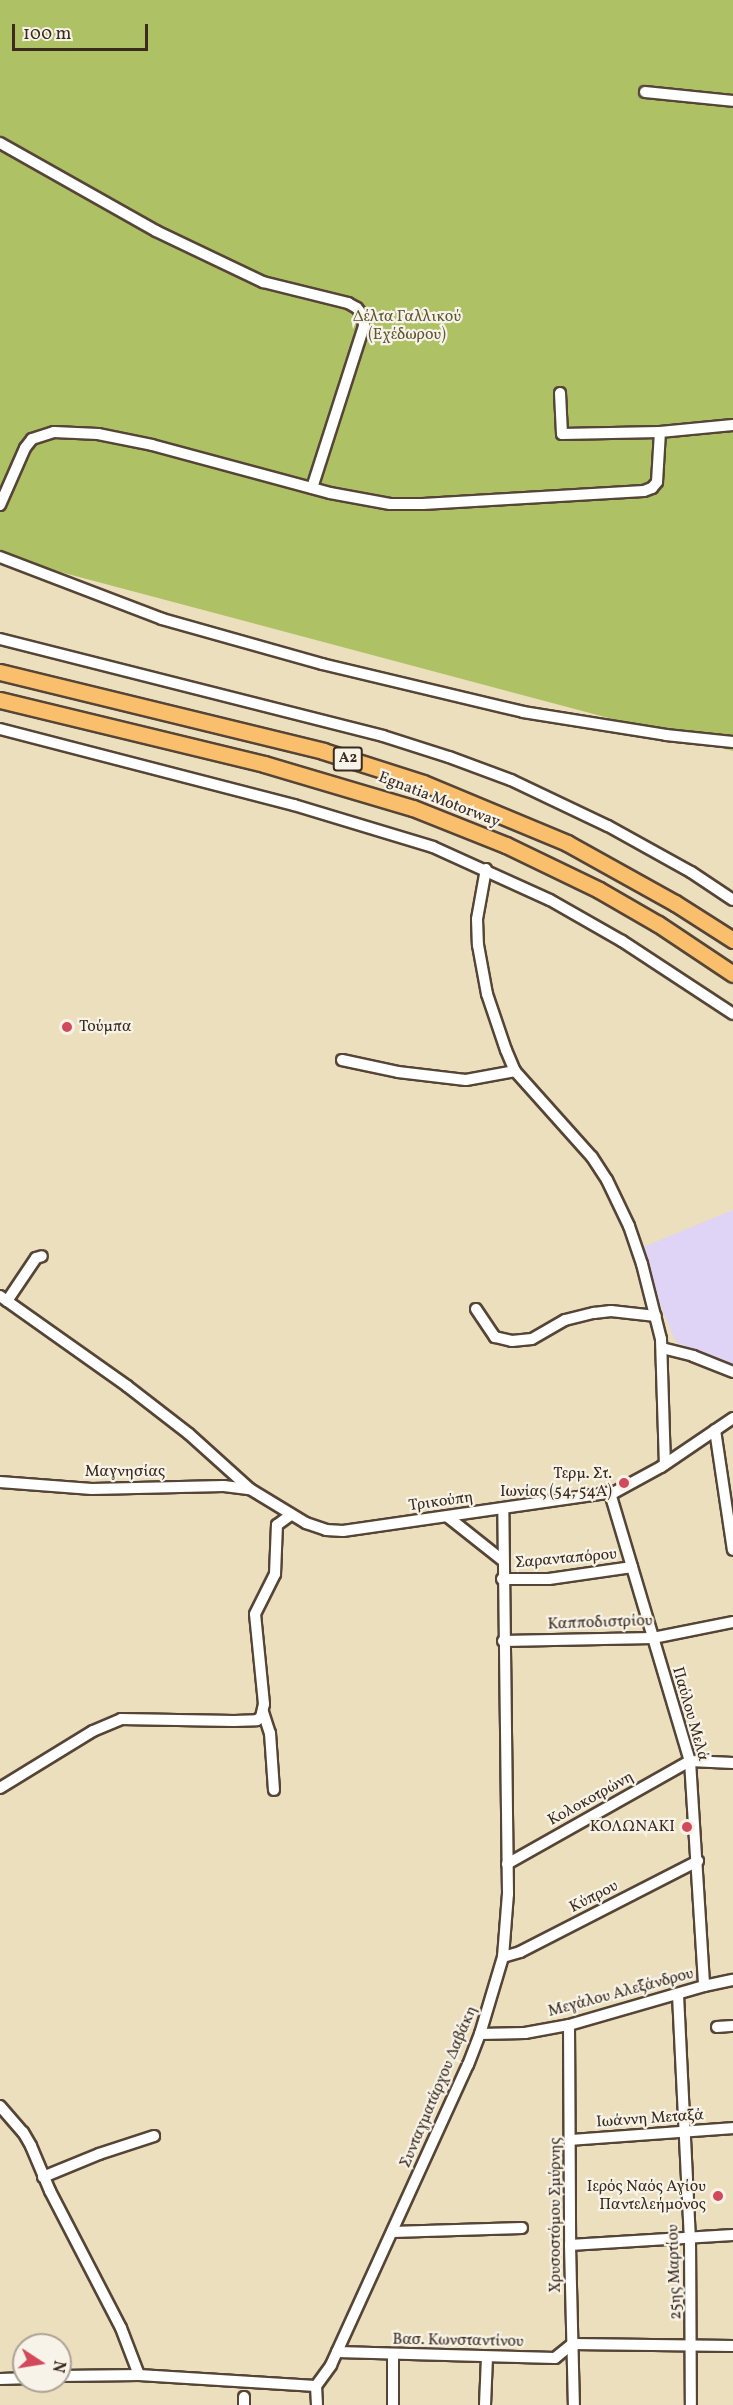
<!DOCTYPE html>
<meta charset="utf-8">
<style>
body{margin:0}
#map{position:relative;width:733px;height:2405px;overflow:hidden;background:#ecdfbd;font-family:Vollkorn,serif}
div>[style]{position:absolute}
.built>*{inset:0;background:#dfd4f5}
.green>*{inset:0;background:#aec165}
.roads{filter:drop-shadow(2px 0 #564536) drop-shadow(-2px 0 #564536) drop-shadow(0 2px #564536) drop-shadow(0 -2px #564536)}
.minor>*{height:10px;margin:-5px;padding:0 5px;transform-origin:5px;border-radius:5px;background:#fff}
.highway>*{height:15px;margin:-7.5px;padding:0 7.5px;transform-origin:7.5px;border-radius:7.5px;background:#f9bf6c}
.dots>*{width:16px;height:16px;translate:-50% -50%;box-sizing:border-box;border:3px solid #f7f3e8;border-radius:50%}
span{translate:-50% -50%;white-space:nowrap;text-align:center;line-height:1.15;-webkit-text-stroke:4.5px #f7f3e8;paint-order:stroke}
.shield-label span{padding:2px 4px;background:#f7f3e8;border:2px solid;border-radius:4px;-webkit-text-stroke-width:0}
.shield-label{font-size:15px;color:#3b2a1e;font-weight:700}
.park-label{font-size:16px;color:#5e5733}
.street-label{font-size:16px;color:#3b2a1e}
.poi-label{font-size:16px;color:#3b2a1e}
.left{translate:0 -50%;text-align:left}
.right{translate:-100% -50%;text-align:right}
.north{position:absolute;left:12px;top:2333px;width:60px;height:60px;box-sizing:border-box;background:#f7f3e8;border:2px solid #aca397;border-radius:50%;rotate:102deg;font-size:16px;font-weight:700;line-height:24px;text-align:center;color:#3b2a1e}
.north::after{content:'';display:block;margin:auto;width:21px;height:27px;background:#d1495b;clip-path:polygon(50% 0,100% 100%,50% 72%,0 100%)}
.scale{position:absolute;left:12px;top:24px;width:136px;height:27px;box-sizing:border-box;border:3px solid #3b2a1e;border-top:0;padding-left:8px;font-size:18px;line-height:21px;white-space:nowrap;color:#3b2a1e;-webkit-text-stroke:4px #f7f3e8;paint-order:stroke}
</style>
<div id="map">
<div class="built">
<i style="clip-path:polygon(733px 1210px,733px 1367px,676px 1342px,660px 1304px,643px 1247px)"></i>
</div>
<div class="green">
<i style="clip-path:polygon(0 0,733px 0,733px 751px,0 556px)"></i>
</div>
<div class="roads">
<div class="minor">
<i style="left:645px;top:92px;width:88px;rotate:5.8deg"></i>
<i style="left:0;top:143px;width:179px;rotate:29.4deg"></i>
<i style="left:156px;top:231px;width:119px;rotate:25.5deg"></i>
<i style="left:263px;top:282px;width:88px;rotate:13.9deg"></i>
<i style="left:348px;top:303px;width:10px;rotate:29deg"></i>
<i style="left:357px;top:308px;width:10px;rotate:53deg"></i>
<i style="left:363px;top:316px;width:10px;rotate:84deg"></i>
<i style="left:364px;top:326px;width:170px;rotate:107.8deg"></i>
<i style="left:560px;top:393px;width:41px;rotate:87.2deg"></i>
<i style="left:562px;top:434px;width:98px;rotate:-1.2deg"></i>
<i style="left:0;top:505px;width:62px;rotate:-66.3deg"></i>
<i style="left:25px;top:448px;width:11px;rotate:-52deg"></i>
<i style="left:32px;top:439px;width:23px;rotate:-18deg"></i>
<i style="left:54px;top:432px;width:44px;rotate:2.6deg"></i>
<i style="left:98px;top:434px;width:55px;rotate:11.5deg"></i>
<i style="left:152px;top:445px;width:184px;rotate:15.1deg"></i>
<i style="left:330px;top:493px;width:61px;rotate:10.4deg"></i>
<i style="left:390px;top:504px;width:33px"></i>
<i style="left:423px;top:504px;width:221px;rotate:-3.4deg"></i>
<i style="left:644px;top:491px;width:9px;rotate:-21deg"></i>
<i style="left:652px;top:488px;width:8px;rotate:-50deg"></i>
<i style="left:657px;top:482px;width:50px;rotate:-86.6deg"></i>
<i style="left:660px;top:432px;width:73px;rotate:-5.5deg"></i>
<i style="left:0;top:557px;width:173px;rotate:20.9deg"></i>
<i style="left:162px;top:619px;width:166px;rotate:15.7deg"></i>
<i style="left:322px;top:664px;width:207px;rotate:13.4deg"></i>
<i style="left:523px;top:712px;width:145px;rotate:9.1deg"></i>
<i style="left:666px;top:735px;width:67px;rotate:6deg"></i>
<i style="left:0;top:639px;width:395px;rotate:14.2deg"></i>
<i style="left:383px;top:736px;width:69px;rotate:17.7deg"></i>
<i style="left:449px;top:757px;width:66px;rotate:20.4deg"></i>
<i style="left:511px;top:780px;width:107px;rotate:25.4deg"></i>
<i style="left:608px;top:826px;width:95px;rotate:29deg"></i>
<i style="left:691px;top:872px;width:50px;rotate:33.7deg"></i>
<i style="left:0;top:729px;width:304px;rotate:14.5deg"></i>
<i style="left:294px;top:805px;width:145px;rotate:16.8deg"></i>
<i style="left:433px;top:847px;width:128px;rotate:24.4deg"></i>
<i style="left:550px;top:900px;width:83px;rotate:29.7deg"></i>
<i style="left:622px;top:941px;width:133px;rotate:33.3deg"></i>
<i style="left:486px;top:869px;width:51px;rotate:100.2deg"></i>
<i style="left:477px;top:919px;width:26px;rotate:88deg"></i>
<i style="left:478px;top:945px;width:50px;rotate:79.6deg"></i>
<i style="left:487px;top:994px;width:59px;rotate:71.3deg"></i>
<i style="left:506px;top:1050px;width:23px;rotate:67deg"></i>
<i style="left:515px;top:1071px;width:115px;rotate:48.2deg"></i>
<i style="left:592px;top:1157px;width:27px;rotate:57deg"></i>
<i style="left:607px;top:1180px;width:51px;rotate:64.4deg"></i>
<i style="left:629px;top:1226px;width:40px;rotate:71.1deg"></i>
<i style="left:642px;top:1264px;width:77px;rotate:75.8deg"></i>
<i style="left:661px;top:1339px;width:125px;rotate:88.2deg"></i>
<i style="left:342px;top:1060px;width:57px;rotate:12.1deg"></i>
<i style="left:398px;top:1072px;width:68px;rotate:6.7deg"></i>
<i style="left:466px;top:1080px;width:50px;rotate:-10.4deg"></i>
<i style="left:0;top:1296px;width:156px;rotate:35.3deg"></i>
<i style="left:127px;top:1386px;width:78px;rotate:37.7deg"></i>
<i style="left:189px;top:1434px;width:82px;rotate:42deg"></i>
<i style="left:250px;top:1489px;width:66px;rotate:31.3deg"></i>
<i style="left:306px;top:1523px;width:21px;rotate:19deg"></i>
<i style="left:326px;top:1530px;width:17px;rotate:3deg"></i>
<i style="left:343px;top:1531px;width:275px;rotate:-8.2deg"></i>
<i style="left:615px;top:1492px;width:52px;rotate:-28.5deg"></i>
<i style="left:661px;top:1467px;width:87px;rotate:-34.2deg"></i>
<i style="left:7px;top:1301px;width:52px;rotate:-56deg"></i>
<i style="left:36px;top:1258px;width:6px;rotate:-18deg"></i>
<i style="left:476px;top:1309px;width:34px;rotate:56deg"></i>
<i style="left:495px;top:1337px;width:17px;rotate:13deg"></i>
<i style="left:512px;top:1341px;width:20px;rotate:-6deg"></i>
<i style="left:532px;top:1339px;width:38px;rotate:-30deg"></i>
<i style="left:565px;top:1320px;width:30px;rotate:-14deg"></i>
<i style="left:594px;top:1313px;width:17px;rotate:-7deg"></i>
<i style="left:611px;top:1311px;width:45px;rotate:6.3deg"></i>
<i style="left:662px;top:1348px;width:32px;rotate:14deg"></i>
<i style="left:693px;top:1356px;width:43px;rotate:21.8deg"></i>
<i style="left:715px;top:1430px;width:121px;rotate:81.5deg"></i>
<i style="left:0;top:1482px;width:92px;rotate:4.4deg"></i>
<i style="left:92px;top:1489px;width:132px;rotate:-1.3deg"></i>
<i style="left:224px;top:1486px;width:26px;rotate:7deg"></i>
<i style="left:610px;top:1493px;width:280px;rotate:73.4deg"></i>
<i style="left:690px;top:1761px;width:225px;rotate:86.4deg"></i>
<i style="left:448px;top:1517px;width:69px;rotate:38.5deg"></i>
<i style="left:502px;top:1579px;width:47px"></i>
<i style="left:549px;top:1579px;width:84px;rotate:-8.2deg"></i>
<i style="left:503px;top:1641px;width:150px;rotate:-1.1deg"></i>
<i style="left:653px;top:1638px;width:82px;rotate:-11.3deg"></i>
<i style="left:263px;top:1712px;width:22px;rotate:72deg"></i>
<i style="left:270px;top:1733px;width:57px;rotate:86deg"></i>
<i style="left:0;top:1788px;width:109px;rotate:-31.5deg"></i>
<i style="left:93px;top:1731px;width:30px;rotate:-23deg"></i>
<i style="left:121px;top:1719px;width:113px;rotate:1deg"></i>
<i style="left:234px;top:1721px;width:23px;rotate:-2deg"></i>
<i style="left:257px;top:1720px;width:5px;rotate:-37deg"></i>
<i style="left:261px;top:1717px;width:13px;rotate:-77deg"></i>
<i style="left:264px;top:1704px;width:90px;rotate:-95.7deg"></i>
<i style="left:255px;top:1614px;width:45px;rotate:-63.4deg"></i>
<i style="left:275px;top:1574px;width:49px;rotate:-87.7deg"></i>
<i style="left:277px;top:1525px;width:17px;rotate:-36deg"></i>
<i style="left:507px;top:1864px;width:210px;rotate:-29.4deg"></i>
<i style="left:690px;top:1761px;width:43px;rotate:2.7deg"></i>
<i style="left:503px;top:1957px;width:18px;rotate:-16deg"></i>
<i style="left:520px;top:1952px;width:200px;rotate:-27.1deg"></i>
<i style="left:678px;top:1995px;width:242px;rotate:87.2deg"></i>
<i style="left:690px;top:2237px;width:168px;rotate:89.7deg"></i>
<i style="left:569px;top:2025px;width:220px;rotate:89.7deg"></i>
<i style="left:570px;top:2245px;width:160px;rotate:88.6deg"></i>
<i style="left:717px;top:2027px;width:16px;rotate:-4deg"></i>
<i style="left:480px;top:2034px;width:45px;rotate:-1.3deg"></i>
<i style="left:525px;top:2033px;width:45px;rotate:-10.3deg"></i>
<i style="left:569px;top:2025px;width:141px;rotate:-16.1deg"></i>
<i style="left:704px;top:1986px;width:30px;rotate:-12deg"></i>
<i style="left:0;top:2106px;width:35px;rotate:49deg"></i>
<i style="left:23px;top:2132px;width:16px;rotate:60deg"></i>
<i style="left:31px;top:2146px;width:49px;rotate:67.1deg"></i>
<i style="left:50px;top:2191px;width:154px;rotate:62.6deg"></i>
<i style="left:121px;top:2328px;width:50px;rotate:69deg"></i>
<i style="left:570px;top:2140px;width:163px;rotate:-4.2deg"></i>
<i style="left:43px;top:2177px;width:61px;rotate:-22.3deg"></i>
<i style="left:99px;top:2154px;width:58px;rotate:-18.1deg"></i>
<i style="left:392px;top:2232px;width:130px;rotate:-1.8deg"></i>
<i style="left:570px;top:2245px;width:163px;rotate:-3.5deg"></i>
<i style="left:337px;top:2352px;width:218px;rotate:1.6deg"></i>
<i style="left:555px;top:2358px;width:22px;rotate:-39deg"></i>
<i style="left:572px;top:2344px;width:161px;rotate:0.7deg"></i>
<i style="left:60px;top:2376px;width:79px;rotate:-0.7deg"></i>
<i style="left:139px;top:2375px;width:177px;rotate:3.6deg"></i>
<i style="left:0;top:2379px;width:24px;rotate:-2deg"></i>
<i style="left:244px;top:2405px;width:8px;rotate:-90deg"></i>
<i style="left:317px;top:2405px;width:19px;rotate:-93deg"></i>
<i style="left:316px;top:2386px;width:26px;rotate:-54deg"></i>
<i style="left:331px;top:2365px;width:330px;rotate:-65.5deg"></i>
<i style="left:468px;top:2065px;width:33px;rotate:-69deg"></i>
<i style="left:480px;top:2034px;width:80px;rotate:-73.4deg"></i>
<i style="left:503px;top:1957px;width:63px;rotate:-85.5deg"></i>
<i style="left:508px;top:1894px;width:386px;rotate:-90.7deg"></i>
<i style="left:393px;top:2405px;width:50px;rotate:-90deg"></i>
<i style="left:485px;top:2405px;width:48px;rotate:-87.6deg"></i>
</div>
<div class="highway">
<i style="left:0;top:672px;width:333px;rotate:13.7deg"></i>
<i style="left:323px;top:751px;width:105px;rotate:17.7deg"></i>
<i style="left:423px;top:783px;width:156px;rotate:22.6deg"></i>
<i style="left:567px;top:843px;width:124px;rotate:29.1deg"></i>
<i style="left:675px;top:903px;width:69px;rotate:32.5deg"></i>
<i style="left:0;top:700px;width:272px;rotate:13.6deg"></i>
<i style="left:264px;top:764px;width:155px;rotate:16.5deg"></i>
<i style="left:413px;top:808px;width:100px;rotate:21.7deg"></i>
<i style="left:506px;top:845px;width:103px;rotate:25.8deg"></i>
<i style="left:599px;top:890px;width:68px;rotate:30deg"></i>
<i style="left:658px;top:924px;width:90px;rotate:33.7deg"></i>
</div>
</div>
<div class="dots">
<i style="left:67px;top:1027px;background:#d1495b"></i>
<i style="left:624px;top:1483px;background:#d1495b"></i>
<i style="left:687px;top:1827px;background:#d1495b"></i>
<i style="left:718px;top:2196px;background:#d1495b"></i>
</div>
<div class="shield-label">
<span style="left:348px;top:759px">Α2</span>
</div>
<div class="park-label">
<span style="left:407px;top:326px">Δέλτα Γαλλικού<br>(Εχέδωρου)</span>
</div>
<div class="street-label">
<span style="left:439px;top:800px;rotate:21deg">Egnatia Motorway</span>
<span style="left:125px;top:1472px">Μαγνησίας</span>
<span style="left:441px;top:1502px;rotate:-8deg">Τρικούπη</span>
<span style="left:566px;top:1559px;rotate:-5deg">Σαρανταπόρου</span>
<span style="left:600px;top:1623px;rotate:-2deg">Καπποδιστρίου</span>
<span style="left:690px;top:1714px;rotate:74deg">Παύλου Μελά</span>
<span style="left:591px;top:1799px;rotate:-29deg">Κολοκοτρώνη</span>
<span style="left:594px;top:1897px;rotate:-27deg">Κύπρου</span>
<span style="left:621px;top:1993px;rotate:-15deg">Μεγάλου Αλεξάνδρου</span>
<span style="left:439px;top:2087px;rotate:-67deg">Συνταγματάρχου Δαβάκη</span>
<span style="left:650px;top:2119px;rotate:-4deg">Ιωάννη Μεταξά</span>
<span style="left:556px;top:2215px;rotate:-90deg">Χρυσοστόμου Σμύρνης</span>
<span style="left:675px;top:2272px;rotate:-92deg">25ης Μαρτίου</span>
<span style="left:458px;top:2341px;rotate:1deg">Βασ. Κωνσταντίνου</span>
</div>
<div class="poi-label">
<span class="left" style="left:79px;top:1027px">Τούμπα</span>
<span class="right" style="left:612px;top:1483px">Τερμ. Στ.<br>Ιωνίας (54, 54Α)</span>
<span class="right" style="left:675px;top:1827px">ΚΟΛΩΝΑΚΙ</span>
<span class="right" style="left:706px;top:2196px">Ιερός Ναός Αγίου<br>Παντελεήμονος</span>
</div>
<div class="north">N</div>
<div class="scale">100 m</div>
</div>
